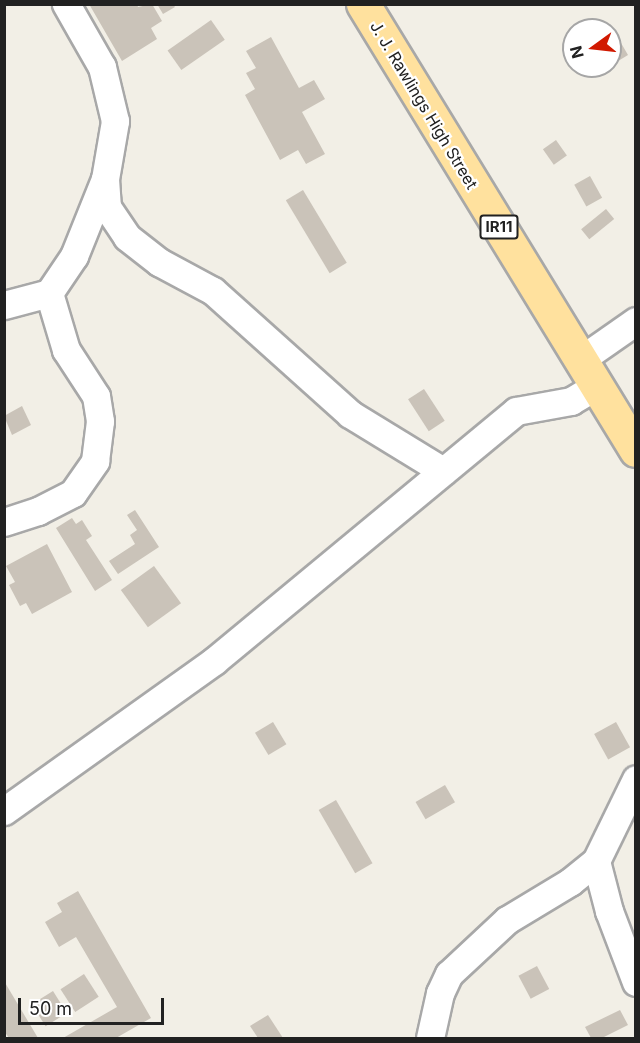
<!DOCTYPE html>
<style>
body{margin:0}
#map{position:relative;width:640px;height:1043px;overflow:hidden;background:#f2efe6;font-family:Inter,sans-serif}
div>[style]{position:absolute}
.building>*{inset:0;background:#cac3b9;transform-origin:0 0}
.roads{filter:drop-shadow(2px 0 #a8a8a8) drop-shadow(-2px 0 #a8a8a8) drop-shadow(0 2px #a8a8a8) drop-shadow(0 -2px #a8a8a8)}
.minor>*{height:27px;margin:-13.5px;padding:0 13.5px;transform-origin:13.5px;border-radius:13.5px;background:#fff}
.major>*{height:33px;margin:-16.5px;padding:0 16.5px;transform-origin:16.5px;border-radius:16.5px;background:#ffe19e}
span{translate:-50% -50%;white-space:nowrap;text-align:center;line-height:1.15;-webkit-text-stroke:4.5px #fff;paint-order:stroke}
.shield-label span{padding:2px 4px;background:#fff;border:2px solid;border-radius:4px;-webkit-text-stroke-width:0}
.shield-label{font-size:15px;color:#212121;font-weight:700}
.street-label{font-size:16px;color:#212121}
.frame{position:absolute;inset:0;border:6px solid #212121;pointer-events:none}
.north{position:absolute;left:562px;top:18px;width:60px;height:60px;box-sizing:border-box;background:#fff;border:2px solid #a6a6a6;border-radius:50%;rotate:255deg;font-size:16px;font-weight:700;line-height:24px;text-align:center;color:#212121}
.north::after{content:'';display:block;margin:auto;width:21px;height:27px;background:#d11900;clip-path:polygon(50% 0,100% 100%,50% 72%,0 100%)}
.scale{position:absolute;left:18px;top:998px;width:146px;height:27px;box-sizing:border-box;border:3px solid #212121;border-top:0;padding-left:8px;font-size:18px;line-height:21px;white-space:nowrap;color:#212121;-webkit-text-stroke:4px #fff;paint-order:stroke}
</style>
<div id="map">
<div class="building">
<i style="clip-path:polygon(89px 4px,137px 4px,138px 7px,152px 4px,162px 21px,151px 28px,157px 39px,122px 61px)"></i>
<i style="clip-path:polygon(157px 4px,173px 4px,175px 7px,163px 14px)"></i>
<i style="left:211px;top:20px;width:24px;height:53px;rotate:55deg"></i>
<i style="clip-path:polygon(610px 24px,628px 55px,610px 66px,610px 30px,600px 30px)"></i>
<i style="clip-path:polygon(271px 37px,299px 88px,314px 80px,325px 99px,302px 112px,325px 154px,306px 164px,298px 150px,280px 160px,245px 95px,255px 89px,246px 73px,256px 68px,246px 51px)"></i>
<i style="left:556px;top:140px;width:19px;height:16px;rotate:55deg"></i>
<i style="left:590px;top:176px;width:25px;height:18px;rotate:61deg"></i>
<i style="left:303px;top:190px;width:85px;height:20px;rotate:59deg"></i>
<i style="left:606px;top:209px;width:13px;height:32px;rotate:51deg"></i>
<i style="left:424px;top:389px;width:38px;height:19px;rotate:57deg"></i>
<i style="clip-path:polygon(22px 406px,31px 425px,12px 435px,4px 416px)"></i>
<i style="clip-path:polygon(135px 510px,159px 547px,118px 574px,109px 561px,135px 544px,130px 535px,137px 530px,127px 515px)"></i>
<i style="clip-path:polygon(72px 518px,76px 524px,82px 520px,92px 536px,86px 540px,112px 580px,95px 591px,56px 528px)"></i>
<i style="clip-path:polygon(47px 544px,72px 592px,32px 614px,26px 603px,20px 606px,9px 585px,15px 582px,6px 566px)"></i>
<i style="left:154px;top:566px;width:46px;height:41px;rotate:54deg"></i>
<i style="left:273px;top:722px;width:26px;height:21px;rotate:59deg"></i>
<i style="left:616px;top:722px;width:29px;height:25px;rotate:61deg"></i>
<i style="left:445px;top:785px;width:20px;height:34px;rotate:60deg"></i>
<i style="left:336px;top:800px;width:73px;height:20px;rotate:60deg"></i>
<i style="clip-path:polygon(78px 891px,151px 1018px,116px 1038px,63px 1038px,117px 1007px,76px 937px,59px 947px,45px 922px,62px 912px,57px 903px)"></i>
<i style="left:537px;top:966px;width:26px;height:21px;rotate:62deg"></i>
<i style="left:84px;top:974px;width:27px;height:28px;rotate:57deg"></i>
<i style="clip-path:polygon(4px 981px,38px 1038px,9px 1038px,4px 1031px)"></i>
<i style="left:53px;top:991px;width:26px;height:25px;rotate:58deg"></i>
<i style="clip-path:polygon(620px 1010px,628px 1025px,602px 1038px,591px 1038px,585px 1027px)"></i>
<i style="clip-path:polygon(268px 1015px,283px 1038px,258px 1038px,250px 1026px)"></i>
</div>
<div class="roads">
<div class="minor">
<i style="left:105px;top:179px;width:28px;rotate:86deg"></i>
<i style="left:107px;top:207px;width:36px;rotate:56deg"></i>
<i style="left:127px;top:237px;width:41px;rotate:38deg"></i>
<i style="left:159px;top:262px;width:61px;rotate:28.2deg"></i>
<i style="left:213px;top:291px;width:184px;rotate:41.9deg"></i>
<i style="left:350px;top:414px;width:109px;rotate:31.5deg"></i>
<i style="left:4px;top:305px;width:47px;rotate:-14.9deg"></i>
<i style="left:580px;top:360px;width:68px;rotate:-34.9deg"></i>
<i style="left:4px;top:522px;width:36px;rotate:-18deg"></i>
<i style="left:38px;top:511px;width:39px;rotate:-27deg"></i>
<i style="left:73px;top:493px;width:39px;rotate:-55deg"></i>
<i style="left:95px;top:461px;width:40px;rotate:-82.9deg"></i>
<i style="left:100px;top:421px;width:25px;rotate:-99deg"></i>
<i style="left:96px;top:396px;width:55px;rotate:-123.1deg"></i>
<i style="left:66px;top:350px;width:59px;rotate:-106.6deg"></i>
<i style="left:49px;top:293px;width:45px;rotate:-56deg"></i>
<i style="left:74px;top:256px;width:83px;rotate:-68.1deg"></i>
<i style="left:105px;top:179px;width:59px;rotate:-80.2deg"></i>
<i style="left:115px;top:121px;width:56px;rotate:-103.5deg"></i>
<i style="left:102px;top:67px;width:73px;rotate:-119.7deg"></i>
<i style="left:4px;top:811px;width:258px;rotate:-35.5deg"></i>
<i style="left:214px;top:661px;width:392px;rotate:-39.6deg"></i>
<i style="left:516px;top:411px;width:56px;rotate:-10.3deg"></i>
<i style="left:571px;top:401px;width:29px;rotate:-31deg"></i>
<i style="left:596px;top:861px;width:52px;rotate:75.4deg"></i>
<i style="left:609px;top:911px;width:76px;rotate:69.2deg"></i>
<i style="left:430px;top:1038px;width:46px;rotate:-77.5deg"></i>
<i style="left:440px;top:993px;width:21px;rotate:-65deg"></i>
<i style="left:449px;top:974px;width:79px;rotate:-43deg"></i>
<i style="left:507px;top:920px;width:74px;rotate:-31.1deg"></i>
<i style="left:570px;top:882px;width:33px;rotate:-39deg"></i>
<i style="left:596px;top:861px;width:91px;rotate:-64deg"></i>
</div>
<div class="major">
<i style="left:363px;top:4px;width:523px;rotate:58.53deg"></i>
</div>
</div>
<div class="shield-label">
<span style="left:499px;top:227px">IR11</span>
</div>
<div class="street-label">
<span style="left:424px;top:105px;rotate:59deg">J. J. Rawlings High Street</span>
</div>
<div class="frame"></div>
<div class="north">N</div>
<div class="scale">50 m</div>
</div>
